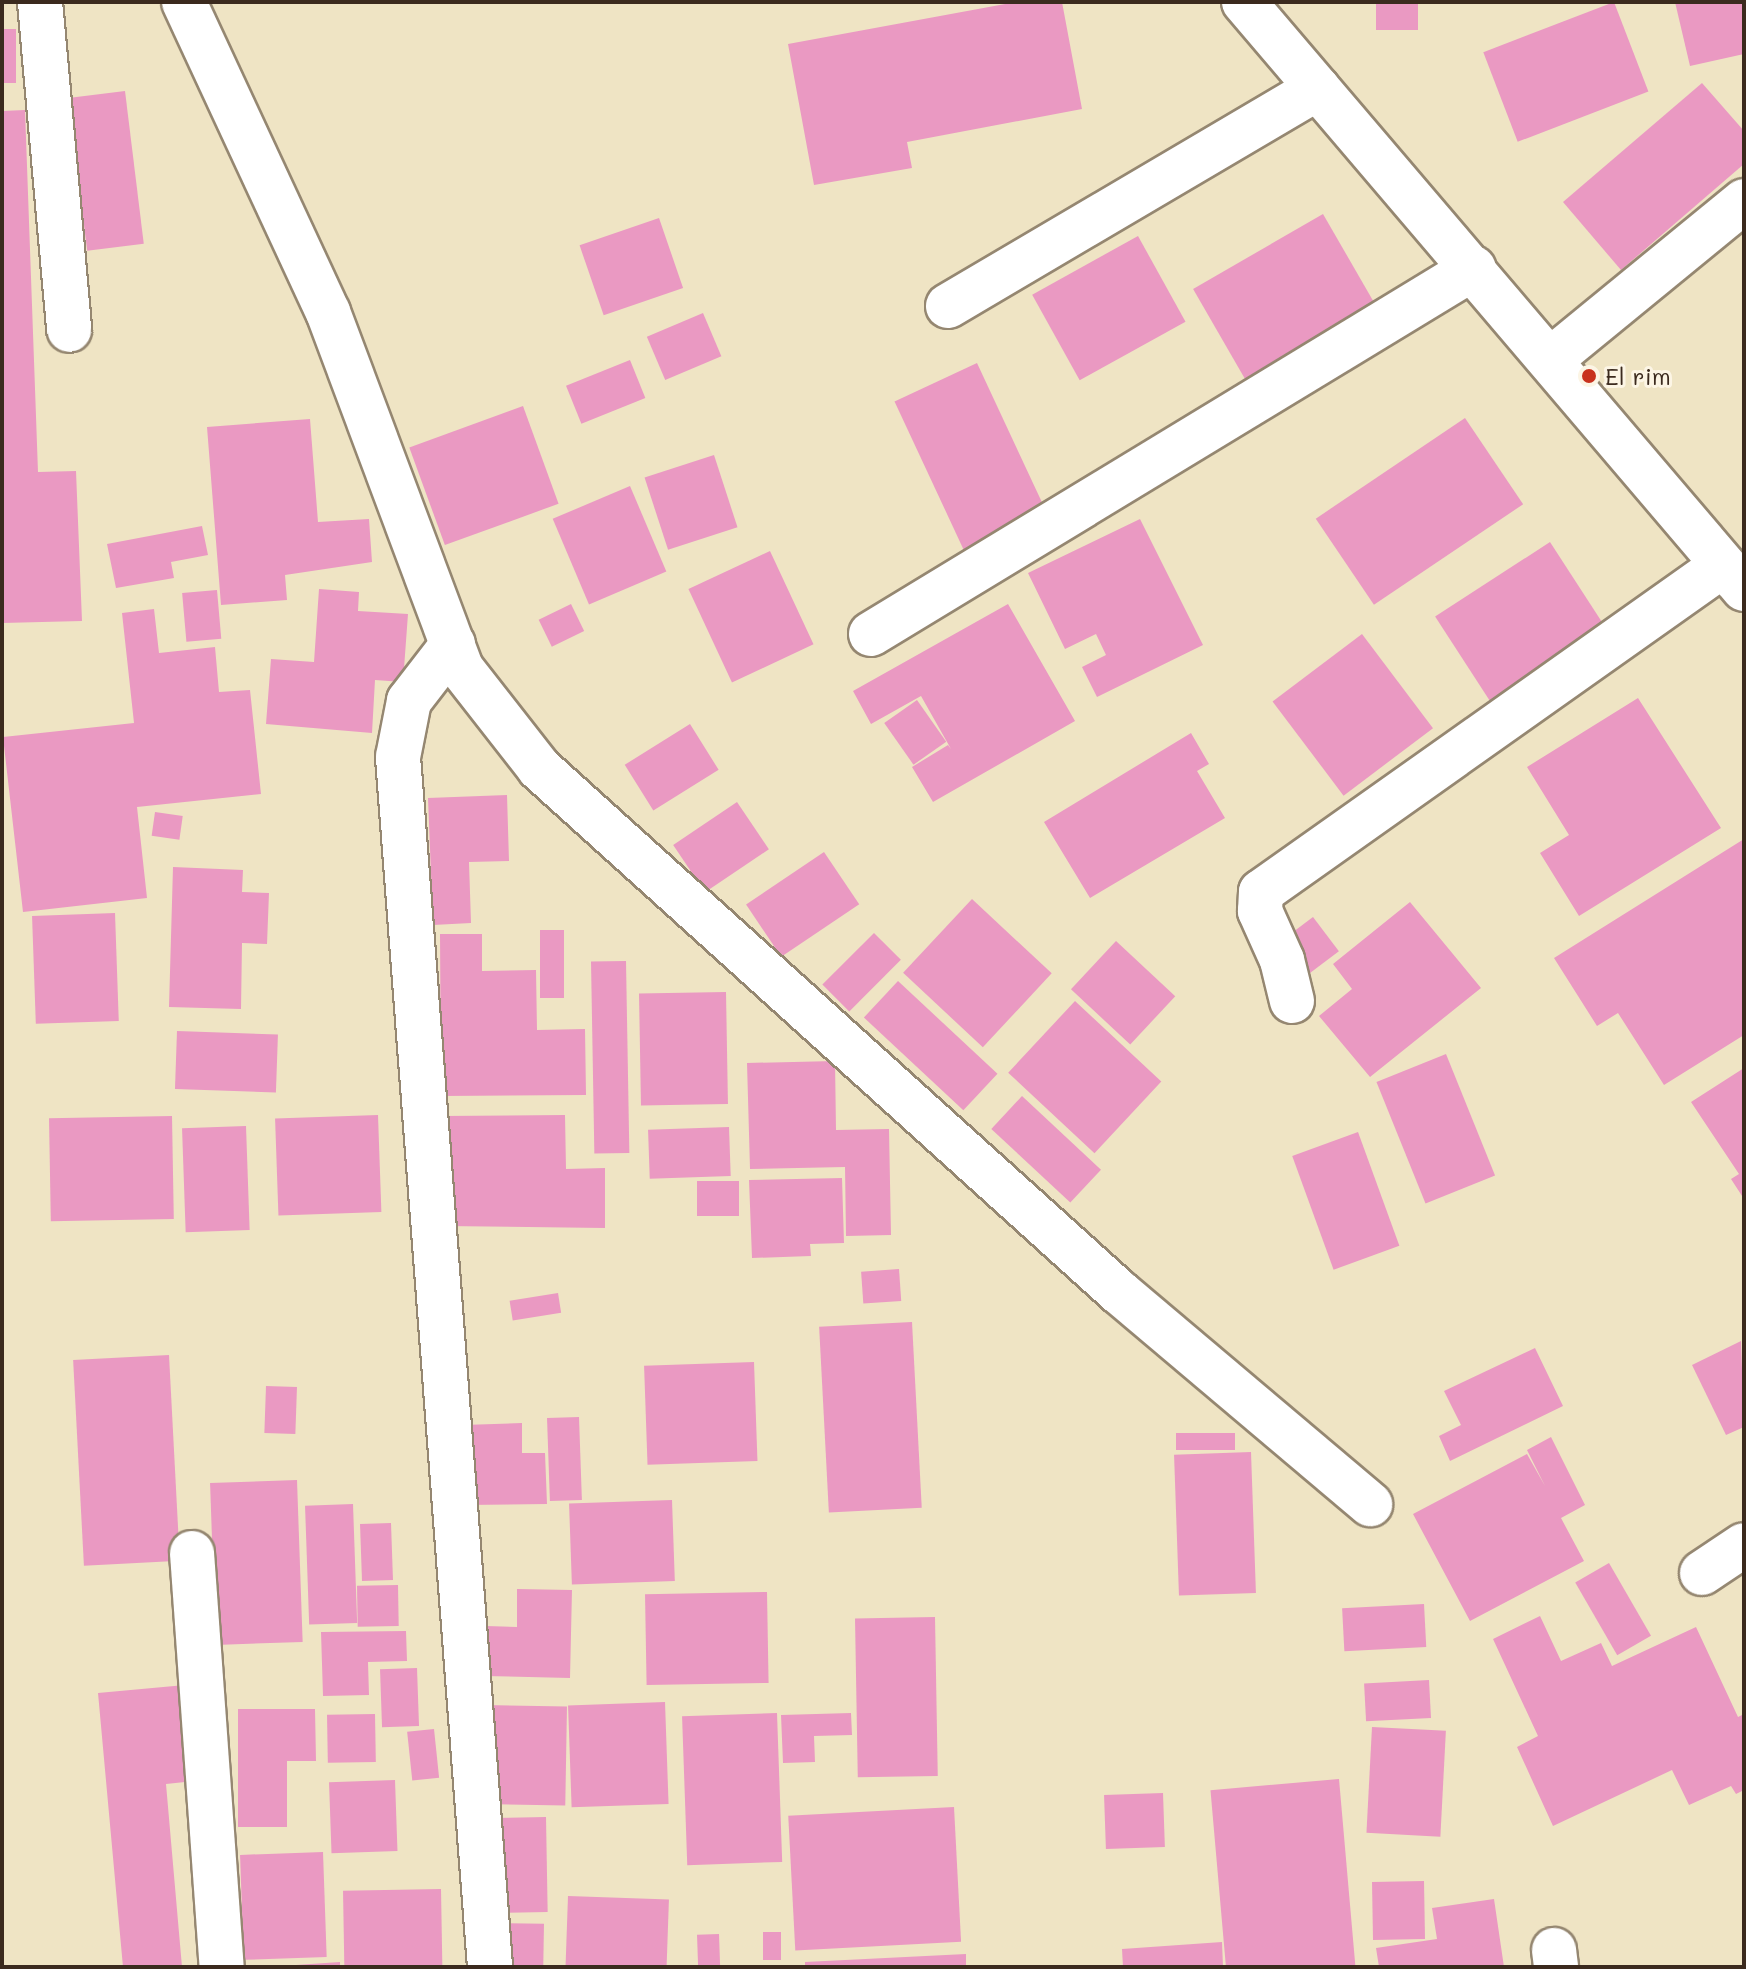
<!DOCTYPE html>
<style>
body{margin:0}
#map{position:relative;width:1746px;height:1969px;overflow:hidden;background:#efe4c4;font-family:Mali,sans-serif}
div>[style]{position:absolute}
.building>*{inset:0;background:#ea99c2;transform-origin:0 0}
.roads{filter:drop-shadow(2px 0 #958771) drop-shadow(-2px 0 #958771) drop-shadow(0 2px #958771) drop-shadow(0 -2px #958771)}
.minor>*{height:44px;margin:-22px;padding:0 22px;transform-origin:22px;border-radius:22px;background:#fff}
.major>*{height:44px;margin:-22px;padding:0 22px;transform-origin:22px;border-radius:22px;background:#fff}
.dots>*{width:22px;height:22px;translate:-50% -50%;box-sizing:border-box;border:4px solid #fcf5e5;border-radius:50%}
span{translate:-50% -50%;white-space:nowrap;text-align:center;line-height:1.15;-webkit-text-stroke:6px #fcf5e5;paint-order:stroke}
.poi-label{font-size:24px;color:#3b2a1e}
.left{translate:0 -50%;text-align:left}
.frame{position:absolute;inset:0;border:4px solid #3b2a1e;pointer-events:none}
</style>
<div id="map">
<div class="building">
<i style="clip-path:polygon(1016px 2px,1062px 2px,1082px 109px,907px 142px,912px 168px,814px 185px,788px 44px)"></i>
<i style="left:1376px;top:2px;width:42px;height:28px"></i>
<i style="left:1614px;top:2px;width:96px;height:140px;rotate:69deg"></i>
<i style="clip-path:polygon(1675px 2px,1744px 2px,1744px 54px,1690px 66px)"></i>
<i style="left:2px;top:29px;width:14px;height:54px"></i>
<i style="clip-path:polygon(1702px 83px,1744px 131px,1744px 164px,1621px 270px,1563px 202px)"></i>
<i style="left:125px;top:91px;width:154px;height:57px;rotate:83deg"></i>
<i style="clip-path:polygon(25px 110px,38px 472px,76px 471px,82px 621px,2px 623px,2px 111px)"></i>
<i style="left:1323px;top:214px;width:105px;height:150px;rotate:60deg"></i>
<i style="left:659px;top:218px;width:74px;height:84px;rotate:71deg"></i>
<i style="left:1138px;top:236px;width:98px;height:121px;rotate:61deg"></i>
<i style="left:703px;top:313px;width:47px;height:61px;rotate:67deg"></i>
<i style="left:630px;top:360px;width:41px;height:69px;rotate:68deg"></i>
<i style="left:977px;top:363px;width:166px;height:91px;rotate:65deg"></i>
<i style="left:523px;top:406px;width:104px;height:121px;rotate:70deg"></i>
<i style="left:1465px;top:418px;width:104px;height:180px;rotate:56deg"></i>
<i style="clip-path:polygon(310px 419px,318px 522px,369px 519px,372px 562px,285px 575px,287px 600px,221px 605px,207px 427px)"></i>
<i style="left:714px;top:455px;width:76px;height:73px;rotate:72deg"></i>
<i style="left:630px;top:486px;width:93px;height:84px;rotate:67deg"></i>
<i style="clip-path:polygon(1140px 519px,1203px 645px,1097px 697px,1082px 667px,1106px 655px,1096px 634px,1065px 649px,1028px 573px)"></i>
<i style="clip-path:polygon(202px 526px,208px 555px,171px 562px,174px 578px,116px 588px,107px 544px)"></i>
<i style="left:1550px;top:542px;width:101px;height:137px;rotate:57deg"></i>
<i style="left:770px;top:551px;width:103px;height:90px;rotate:65deg"></i>
<i style="clip-path:polygon(319px 589px,359px 592px,358px 611px,408px 614px,403px 682px,375px 680px,372px 733px,266px 724px,271px 659px,314px 662px)"></i>
<i style="left:217px;top:590px;width:49px;height:35px;rotate:85deg"></i>
<i style="left:571px;top:604px;width:30px;height:36px;rotate:64deg"></i>
<i style="clip-path:polygon(1008px 604px,1075px 721px,933px 802px,912px 767px,948px 745px,951px 749px,921px 696px,871px 724px,853px 691px)"></i>
<i style="clip-path:polygon(154px 609px,159px 653px,215px 647px,219px 692px,250px 690px,261px 794px,137px 807px,147px 898px,23px 912px,3px 737px,134px 723px,122px 613px)"></i>
<i style="left:1362px;top:634px;width:118px;height:112px;rotate:53deg"></i>
<i style="clip-path:polygon(1638px 698px,1721px 828px,1579px 916px,1540px 853px,1569px 835px,1527px 767px)"></i>
<i style="left:917px;top:700px;width:51px;height:40px;rotate:55deg"></i>
<i style="left:690px;top:724px;width:54px;height:77px;rotate:58deg"></i>
<i style="clip-path:polygon(1191px 733px,1209px 764px,1197px 771px,1225px 818px,1090px 898px,1044px 822px)"></i>
<i style="clip-path:polygon(507px 795px,509px 861px,469px 862px,471px 923px,433px 925px,428px 798px)"></i>
<i style="left:737px;top:802px;width:57px;height:77px;rotate:56deg"></i>
<i style="left:155px;top:812px;width:28px;height:24px;rotate:8deg"></i>
<i style="clip-path:polygon(1744px 839px,1744px 1035px,1664px 1085px,1618px 1013px,1597px 1026px,1554px 958px)"></i>
<i style="left:824px;top:852px;width:63px;height:94px;rotate:56deg"></i>
<i style="clip-path:polygon(173px 867px,243px 870px,242px 892px,269px 893px,267px 944px,242px 943px,241px 1009px,169px 1007px)"></i>
<i style="left:972px;top:899px;width:109px;height:101px;rotate:43deg"></i>
<i style="clip-path:polygon(1410px 902px,1481px 988px,1370px 1077px,1319px 1016px,1352px 989px,1333px 964px)"></i>
<i style="left:115px;top:913px;width:108px;height:83px;rotate:88deg"></i>
<i style="left:1313px;top:917px;width:43px;height:37px;rotate:53deg"></i>
<i style="left:540px;top:930px;width:24px;height:68px"></i>
<i style="left:874px;top:933px;width:38px;height:73px;rotate:45deg"></i>
<i style="clip-path:polygon(440px 934px,482px 934px,482px 971px,536px 970px,537px 1030px,585px 1029px,586px 1095px,441px 1096px)"></i>
<i style="left:1116px;top:941px;width:81px;height:66px;rotate:43deg"></i>
<i style="left:626px;top:961px;width:192px;height:35px;rotate:89deg"></i>
<i style="left:898px;top:981px;width:136px;height:50px;rotate:43deg"></i>
<i style="left:726px;top:992px;width:112px;height:87px;rotate:89deg"></i>
<i style="left:1075px;top:1001px;width:118px;height:98px;rotate:43deg"></i>
<i style="left:177px;top:1031px;width:101px;height:58px;rotate:2deg"></i>
<i style="left:1446px;top:1054px;width:131px;height:75px;rotate:68deg"></i>
<i style="clip-path:polygon(835px 1061px,836px 1130px,889px 1129px,891px 1235px,846px 1236px,845px 1167px,750px 1169px,747px 1063px)"></i>
<i style="clip-path:polygon(1744px 1068px,1744px 1199px,1731px 1179px,1739px 1174px,1691px 1102px)"></i>
<i style="left:1022px;top:1096px;width:108px;height:45px;rotate:43deg"></i>
<i style="left:378px;top:1115px;width:97px;height:103px;rotate:88deg"></i>
<i style="clip-path:polygon(565px 1115px,566px 1169px,605px 1168px,605px 1228px,444px 1226px,442px 1116px)"></i>
<i style="left:172px;top:1116px;width:103px;height:123px;rotate:89deg"></i>
<i style="left:246px;top:1126px;width:104px;height:64px;rotate:88deg"></i>
<i style="left:729px;top:1127px;width:49px;height:81px;rotate:88deg"></i>
<i style="left:1358px;top:1132px;width:121px;height:70px;rotate:70deg"></i>
<i style="clip-path:polygon(842px 1178px,844px 1243px,810px 1244px,811px 1256px,752px 1258px,749px 1180px)"></i>
<i style="left:697px;top:1181px;width:42px;height:35px"></i>
<i style="left:899px;top:1269px;width:32px;height:38px;rotate:86deg"></i>
<i style="left:558px;top:1293px;width:20px;height:49px;rotate:81deg"></i>
<i style="left:912px;top:1322px;width:186px;height:93px;rotate:87deg"></i>
<i style="clip-path:polygon(1741px 1341px,1744px 1427px,1726px 1435px,1692px 1365px)"></i>
<i style="clip-path:polygon(1535px 1348px,1563px 1406px,1450px 1461px,1439px 1436px,1461px 1425px,1444px 1391px)"></i>
<i style="left:169px;top:1355px;width:206px;height:96px;rotate:87deg"></i>
<i style="left:754px;top:1362px;width:99px;height:110px;rotate:88deg"></i>
<i style="left:266px;top:1386px;width:31px;height:47px;rotate:2deg"></i>
<i style="left:579px;top:1417px;width:83px;height:32px;rotate:88deg"></i>
<i style="clip-path:polygon(522px 1423px,522px 1453px,545px 1453px,547px 1504px,465px 1505px,463px 1425px)"></i>
<i style="left:1235px;top:1433px;width:17px;height:59px;rotate:90deg"></i>
<i style="clip-path:polygon(1551px 1437px,1585px 1505px,1561px 1518px,1584px 1561px,1470px 1621px,1413px 1514px,1527px 1454px,1545px 1486px,1527px 1450px)"></i>
<i style="left:1251px;top:1452px;width:141px;height:77px;rotate:88deg"></i>
<i style="left:297px;top:1480px;width:162px;height:87px;rotate:88deg"></i>
<i style="left:672px;top:1500px;width:81px;height:103px;rotate:88deg"></i>
<i style="left:353px;top:1504px;width:119px;height:48px;rotate:88deg"></i>
<i style="left:391px;top:1523px;width:57px;height:31px;rotate:88deg"></i>
<i style="left:1609px;top:1563px;width:84px;height:39px;rotate:60deg"></i>
<i style="left:398px;top:1585px;width:41px;height:41px;rotate:89deg"></i>
<i style="clip-path:polygon(517px 1589px,572px 1590px,570px 1678px,485px 1676px,486px 1626px,517px 1627px)"></i>
<i style="left:767px;top:1592px;width:91px;height:122px;rotate:89deg"></i>
<i style="left:1424px;top:1604px;width:43px;height:82px;rotate:87deg"></i>
<i style="clip-path:polygon(1540px 1616px,1561px 1661px,1601px 1643px,1612px 1666px,1696px 1627px,1738px 1717px,1744px 1714px,1744px 1790px,1736px 1794px,1731px 1786px,1689px 1805px,1672px 1770px,1553px 1826px,1517px 1747px,1538px 1736px,1493px 1639px)"></i>
<i style="left:935px;top:1617px;width:159px;height:80px;rotate:89deg"></i>
<i style="clip-path:polygon(406px 1631px,407px 1661px,368px 1662px,369px 1695px,323px 1696px,321px 1632px)"></i>
<i style="left:417px;top:1668px;width:58px;height:37px;rotate:88deg"></i>
<i style="left:1429px;top:1680px;width:38px;height:65px;rotate:87deg"></i>
<i style="clip-path:polygon(196px 1684px,204px 1780px,166px 1784px,182px 1967px,123px 1967px,98px 1693px)"></i>
<i style="left:665px;top:1702px;width:102px;height:97px;rotate:88deg"></i>
<i style="left:483px;top:1705px;width:84px;height:99px;rotate:1deg"></i>
<i style="clip-path:polygon(238px 1709px,315px 1709px,316px 1761px,287px 1761px,287px 1827px,238px 1827px)"></i>
<i style="left:777px;top:1713px;width:149px;height:95px;rotate:88deg"></i>
<i style="clip-path:polygon(851px 1713px,852px 1735px,814px 1736px,815px 1762px,783px 1763px,781px 1715px)"></i>
<i style="left:375px;top:1714px;width:48px;height:48px;rotate:89deg"></i>
<i style="left:1372px;top:1727px;width:74px;height:106px;rotate:3deg"></i>
<i style="left:434px;top:1729px;width:49px;height:27px;rotate:84deg"></i>
<i style="left:1339px;top:1779px;width:189px;height:129px;rotate:85deg"></i>
<i style="left:395px;top:1780px;width:71px;height:66px;rotate:88deg"></i>
<i style="left:1163px;top:1793px;width:54px;height:59px;rotate:88deg"></i>
<i style="left:954px;top:1807px;width:135px;height:166px;rotate:87deg"></i>
<i style="left:546px;top:1817px;width:95px;height:62px;rotate:89deg"></i>
<i style="left:323px;top:1852px;width:105px;height:83px;rotate:88deg"></i>
<i style="left:1424px;top:1881px;width:58px;height:52px;rotate:89deg"></i>
<i style="left:441px;top:1889px;width:78px;height:98px;rotate:89deg"></i>
<i style="left:568px;top:1896px;width:101px;height:71px;rotate:2deg"></i>
<i style="clip-path:polygon(1494px 1899px,1504px 1967px,1379px 1967px,1376px 1948px,1437px 1939px,1432px 1908px)"></i>
<i style="left:494px;top:1923px;width:50px;height:42px;rotate:1deg"></i>
<i style="left:763px;top:1932px;width:18px;height:28px"></i>
<i style="left:719px;top:1934px;width:33px;height:22px;rotate:88deg"></i>
<i style="clip-path:polygon(1222px 1942px,1223px 1967px,1123px 1967px,1122px 1949px)"></i>
<i style="clip-path:polygon(966px 1954px,966px 1967px,805px 1967px,805px 1962px)"></i>
<i style="clip-path:polygon(340px 1962px,340px 1967px,296px 1967px,296px 1965px)"></i>
</div>
<div class="roads">
<div class="minor">
<i style="left:40px;top:2px;width:329px;rotate:84.9deg"></i>
<i style="left:184px;top:2px;width:342px;rotate:65.1deg"></i>
<i style="left:328px;top:312px;width:380px;rotate:69.5deg"></i>
<i style="left:461px;top:668px;width:127px;rotate:52deg"></i>
<i style="left:539px;top:768px;width:782px;rotate:42.1deg"></i>
<i style="left:1119px;top:1292px;width:329px;rotate:40.2deg"></i>
<i style="left:948px;top:306px;width:429px;rotate:-30.5deg"></i>
<i style="left:1550px;top:360px;width:251px;rotate:-39.3deg"></i>
<i style="left:871px;top:634px;width:705px;rotate:-31.26deg"></i>
<i style="left:453px;top:644px;width:72px;rotate:127.7deg"></i>
<i style="left:409px;top:701px;width:57px;rotate:101.1deg"></i>
<i style="left:398px;top:757px;width:1213px;rotate:85.65deg"></i>
<i style="left:1292px;top:1001px;width:42px;rotate:-103.7deg"></i>
<i style="left:1282px;top:960px;width:54px;rotate:-114.2deg"></i>
<i style="left:1260px;top:911px;width:19px;rotate:-87deg"></i>
<i style="left:1261px;top:892px;width:566px;rotate:-35.29deg"></i>
<i style="left:192px;top:1553px;width:415px;rotate:85.9deg"></i>
<i style="left:1702px;top:1573px;width:50px;rotate:-33.7deg"></i>
<i style="left:1554px;top:1950px;width:17px;rotate:83deg"></i>
</div>
<div class="major">
<i style="left:1244px;top:2px;width:771px;rotate:49.58deg"></i>
</div>
</div>
<div class="dots">
<i style="left:1589px;top:376px;background:#c8321e"></i>
</div>
<div class="poi-label">
<span class="left" style="left:1605px;top:376px">El rim</span>
</div>
<div class="frame"></div>
</div>
